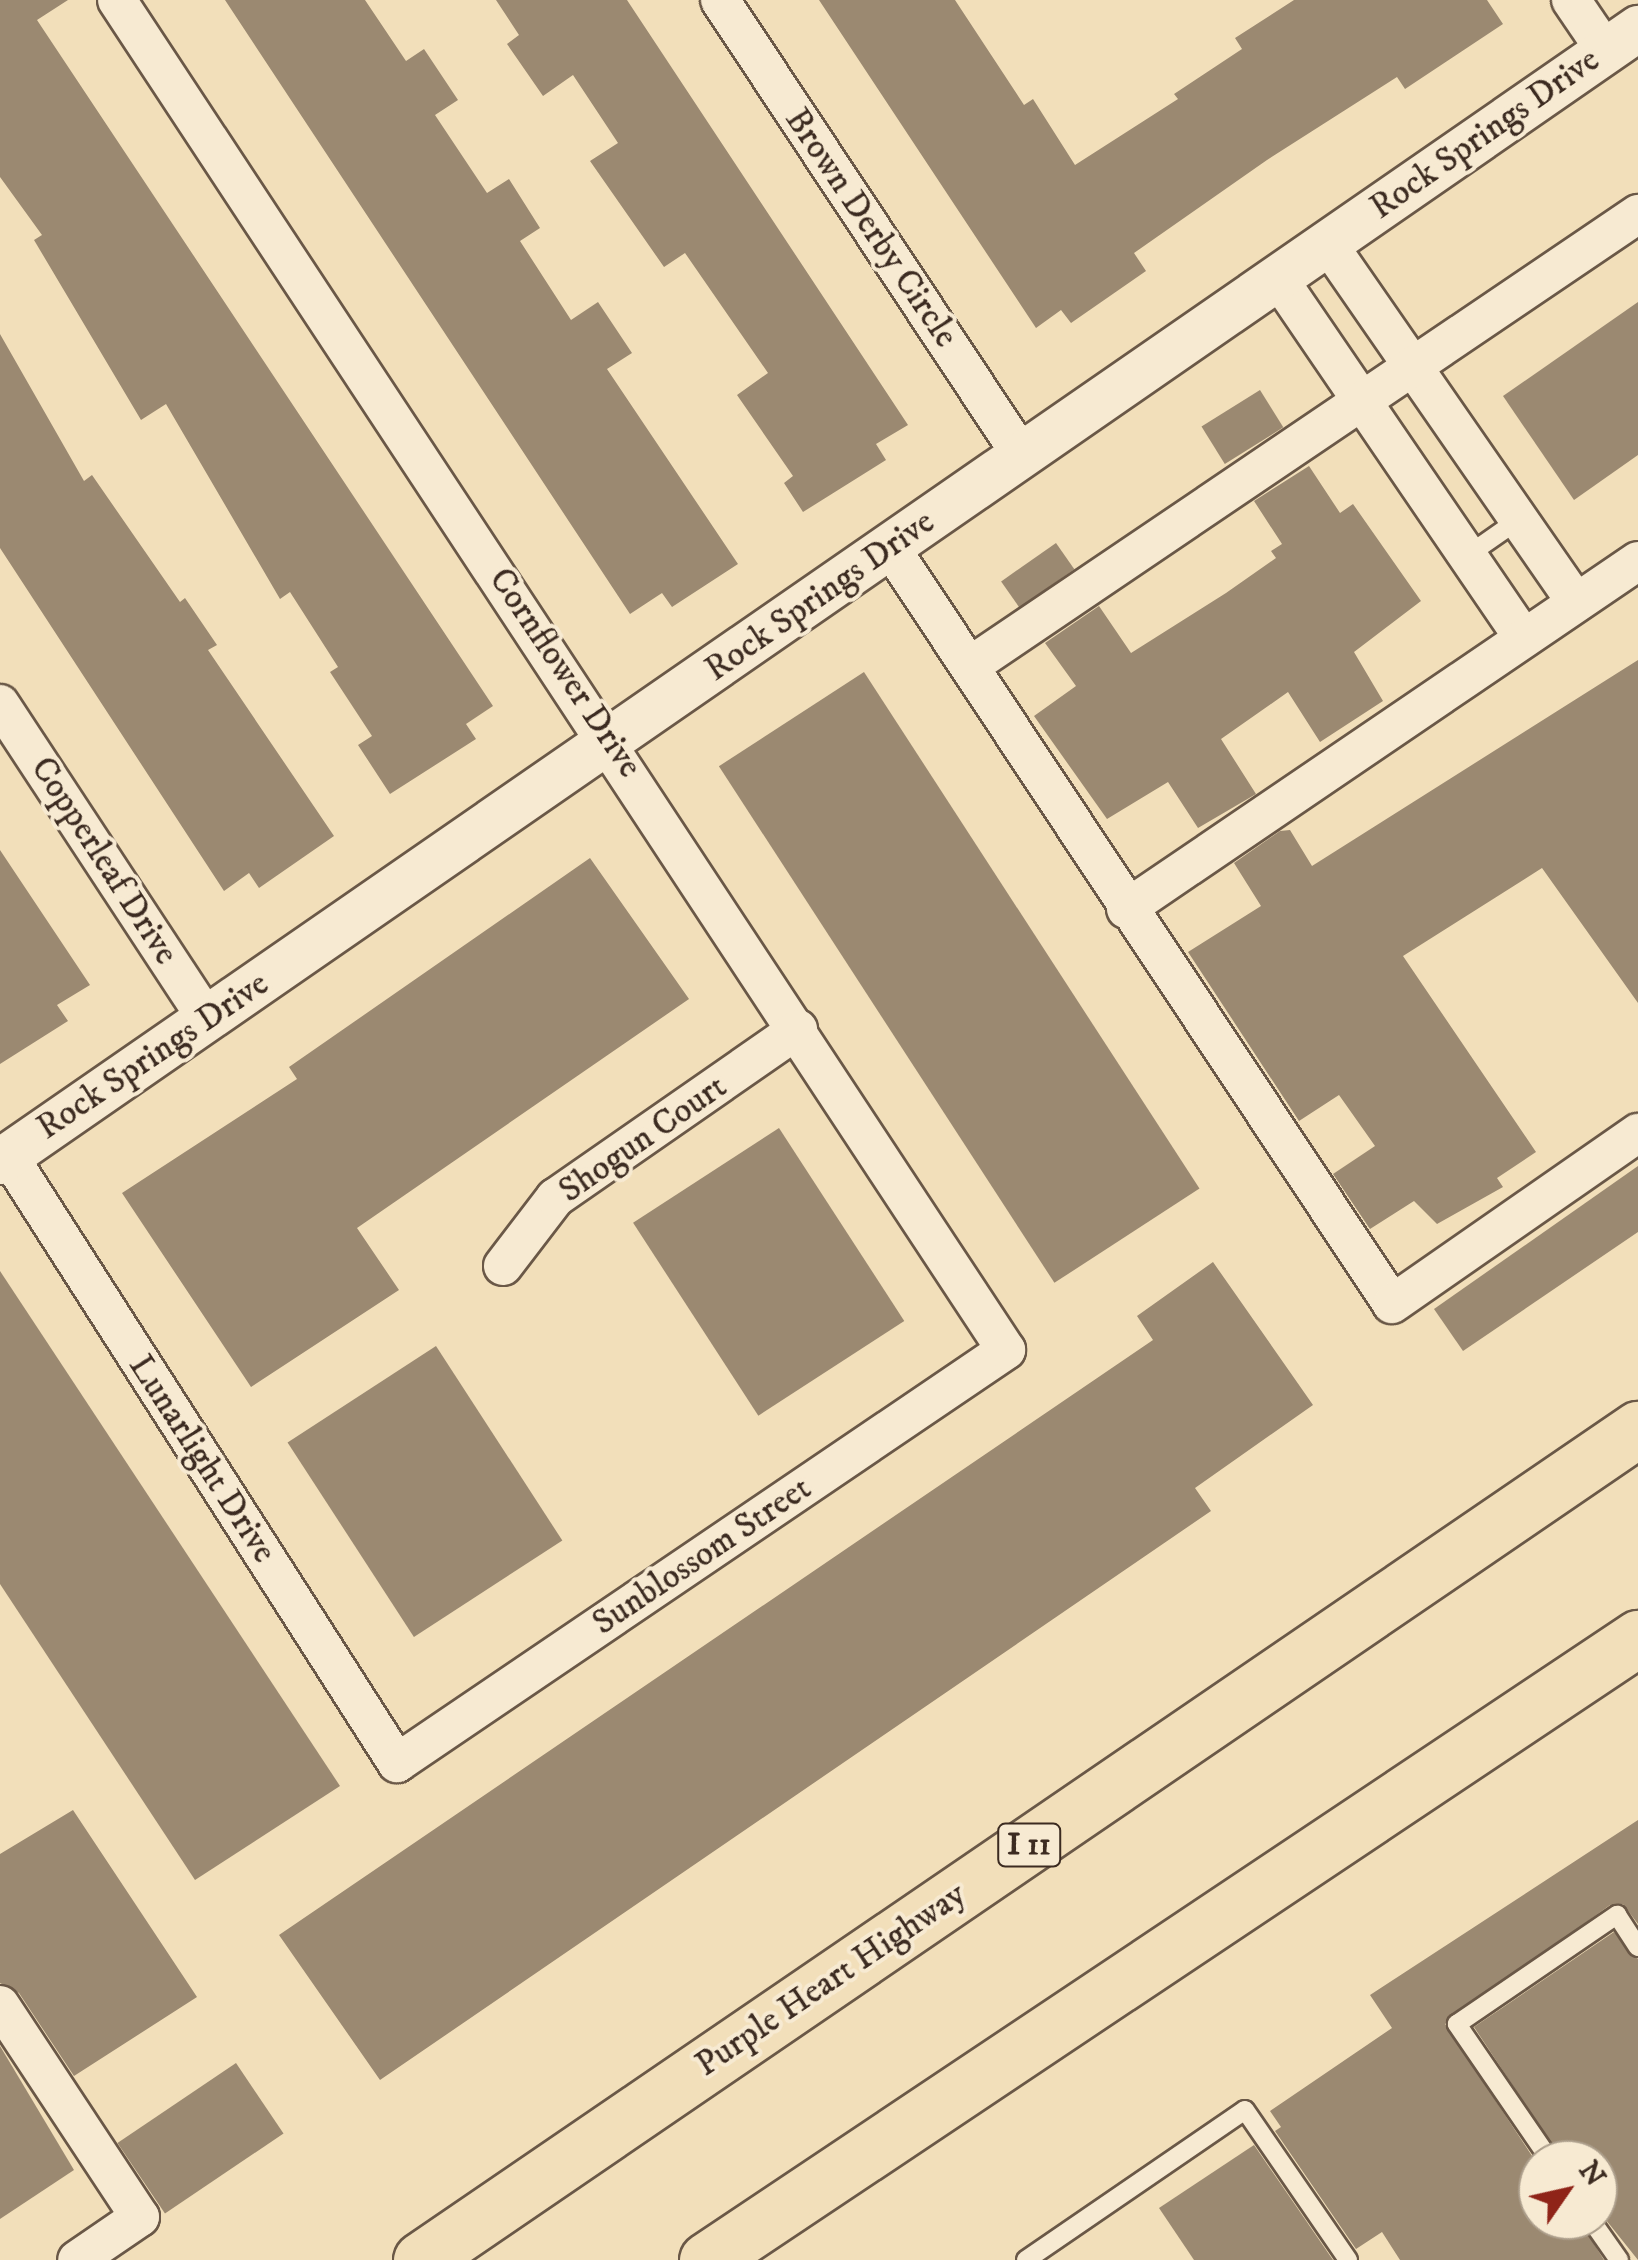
<!DOCTYPE html>
<style>
body{margin:0}
#map{position:relative;width:1638px;height:2260px;overflow:hidden;background:#f2dfba;font-family:"IM FELL DW Pica",serif}
div>[style]{position:absolute}
.building>*{inset:0;background:#9b8971;transform-origin:0 0}
.roads{filter:drop-shadow(2px 0 #6a5847) drop-shadow(-2px 0 #6a5847) drop-shadow(0 2px #6a5847) drop-shadow(0 -2px #6a5847)}
.service>*{height:18px;margin:-9px;padding:0 9px;transform-origin:9px;border-radius:9px;background:#f7ead2}
.minor>*{height:38px;margin:-19px;padding:0 19px;transform-origin:19px;border-radius:19px;background:#f7ead2}
.tertiary>*{height:45px;margin:-22.5px;padding:0 22.5px;transform-origin:22.5px;border-radius:22.5px;background:#f7ead2}
.motorway>*{height:55px;margin:-27.5px;padding:0 27.5px;transform-origin:27.5px;border-radius:27.5px;background:#f2dfba}
span{translate:-50% -50%;white-space:nowrap;text-align:center;line-height:1.15;-webkit-text-stroke:8px #f7ead2;paint-order:stroke}
.shield-label span{padding:2px 8px;background:#f7ead2;border:2px solid;border-radius:8px;-webkit-text-stroke-width:0}
.shield-label{font-size:32px;color:#3c2b21;font-weight:700}
.street-label{font-size:35px;color:#3c2b21}
.north{position:absolute;left:1518px;top:2140px;width:100px;height:100px;box-sizing:border-box;background:#f7ead2;border:2px solid #ac9e8b;border-radius:50%;rotate:56deg;font-size:28px;font-weight:700;line-height:40px;text-align:center;color:#3c2b21}
.north::after{content:'';display:block;margin:auto;width:35px;height:45px;background:#8f2418;clip-path:polygon(50% 0,100% 100%,50% 72%,0 100%)}
</style>
<div id="map">
<div class="building">
<i style="clip-path:polygon(0 0,68px 0,37px 20px,493px 706px,466px 724px,476px 739px,390px 794px,358px 745px,372px 736px,330px 672px,338px 667px,290px 592px,280px 599px,166px 404px,141px 420px,34px 240px,42px 235px,0 177px)"></i>
<i style="clip-path:polygon(225px 0,365px 0,406px 61px,424px 49px,458px 100px,435px 115px,487px 193px,509px 179px,540px 228px,520px 241px,571px 320px,598px 302px,632px 353px,607px 369px,738px 564px,672px 607px,662px 593px,630px 614px)"></i>
<i style="clip-path:polygon(496px 0,627px 0,908px 425px,876px 444px,886px 460px,803px 512px,784px 483px,793px 476px,737px 395px,768px 373px,685px 253px,664px 267px,590px 161px,618px 143px,573px 75px,543px 96px,507px 44px,519px 35px)"></i>
<i style="clip-path:polygon(819px 0,955px 0,1024px 105px,1033px 99px,1075px 165px,1178px 99px,1174px 94px,1242px 49px,1235px 38px,1294px 0,1487px 0,1503px 24px,1405px 89px,1397px 77px,1267px 160px,1134px 253px,1146px 271px,1071px 323px,1061px 310px,1036px 328px)"></i>
<i style="clip-path:polygon(1638px 302px,1638px 455px,1574px 500px,1503px 396px)"></i>
<i style="clip-path:polygon(0 334px,84px 481px,92px 475px,180px 602px,185px 598px,217px 645px,208px 650px,334px 836px,259px 888px,249px 873px,224px 891px,0 548px)"></i>
<i style="left:1260px;top:390px;width:44px;height:69px;rotate:58deg"></i>
<i style="clip-path:polygon(1309px 466px,1340px 513px,1353px 504px,1421px 601px,1354px 652px,1383px 701px,1320px 742px,1288px 692px,1221px 739px,1256px 794px,1198px 828px,1168px 782px,1107px 819px,1034px 716px,1076px 686px,1045px 643px,1099px 606px,1131px 653px,1226px 593px,1276px 558px,1271px 551px,1282px 544px,1254px 501px)"></i>
<i style="left:1056px;top:543px;width:32px;height:67px;rotate:55deg"></i>
<i style="clip-path:polygon(1638px 660px,1638px 1003px,1542px 868px,1403px 956px,1536px 1152px,1497px 1178px,1503px 1187px,1437px 1224px,1414px 1201px,1370px 1229px,1333px 1174px,1375px 1146px,1339px 1095px,1299px 1121px,1188px 952px,1261px 906px,1234px 863px,1280px 831px,1290px 830px,1312px 866px)"></i>
<i style="left:864px;top:672px;width:616px;height:173px;rotate:57deg"></i>
<i style="clip-path:polygon(0 850px,90px 985px,57px 1005px,68px 1021px,0 1064px)"></i>
<i style="clip-path:polygon(590px 858px,689px 999px,357px 1228px,399px 1290px,251px 1387px,122px 1193px,297px 1079px,289px 1067px)"></i>
<i style="left:779px;top:1128px;width:230px;height:174px;rotate:57deg"></i>
<i style="clip-path:polygon(1638px 1166px,1638px 1232px,1463px 1351px,1434px 1309px)"></i>
<i style="clip-path:polygon(1213px 1262px,1313px 1405px,1195px 1488px,1211px 1511px,380px 2080px,279px 1935px,1153px 1340px,1137px 1316px)"></i>
<i style="clip-path:polygon(0 1271px,340px 1786px,195px 1880px,0 1584px)"></i>
<i style="left:436px;top:1346px;width:232px;height:177px;rotate:57deg"></i>
<i style="clip-path:polygon(73px 1810px,197px 1997px,74px 2076px,19px 1993px,0 1983px,0 1854px)"></i>
<i style="clip-path:polygon(1638px 1820px,1638px 1924px,1623px 1904px,1610px 1905px,1445px 2024px,1538px 2165px,1538px 2220px,1579px 2220px,1604px 2260px,1400px 2260px,1382px 2232px,1356px 2249px,1275px 2131px,1281px 2127px,1270px 2111px,1392px 2028px,1370px 1995px)"></i>
<i style="clip-path:polygon(1614px 1932px,1638px 1959px,1638px 2260px,1598px 2210px,1598px 2160px,1562px 2160px,1474px 2027px)"></i>
<i style="clip-path:polygon(0 2046px,74px 2170px,0 2219px)"></i>
<i style="left:236px;top:2063px;width:85px;height:143px;rotate:56deg"></i>
<i style="clip-path:polygon(1254px 2145px,1333px 2260px,1194px 2260px,1159px 2208px)"></i>
</div>
<div class="roads">
<div class="service">
<i style="left:1468px;top:555px;width:61px;rotate:-35deg"></i>
<i style="left:1550px;top:2160px;width:165px;rotate:-124.4deg"></i>
<i style="left:1457px;top:2024px;width:194px;rotate:-34.3deg"></i>
<i style="left:1617px;top:1915px;width:38px;rotate:57deg"></i>
<i style="left:1591px;top:2220px;width:49px;rotate:55deg"></i>
<i style="left:1026px;top:2260px;width:265px;rotate:-34.4deg"></i>
<i style="left:1245px;top:2110px;width:182px;rotate:55.5deg"></i>
</div>
<div class="minor">
<i style="left:720px;top:0;width:547px;rotate:56.48deg"></i>
<i style="left:1571px;top:0;width:60px;rotate:55.8deg"></i>
<i style="left:1328px;top:244px;width:436px;rotate:55.3deg"></i>
<i style="left:1278px;top:278px;width:436px;rotate:55.7deg"></i>
<i style="left:890px;top:547px;width:908px;rotate:56.45deg"></i>
<i style="left:1392px;top:1304px;width:300px;rotate:-34.8deg"></i>
<i style="left:970px;top:666px;width:807px;rotate:-34.08deg"></i>
<i style="left:0;top:704px;width:377px;rotate:56.7deg"></i>
<i style="left:1126px;top:909px;width:619px;rotate:-34.2deg"></i>
<i style="left:8px;top:1155px;width:722px;rotate:57.39deg"></i>
<i style="left:397px;top:1763px;width:736px;rotate:-34.14deg"></i>
<i style="left:1006px;top:1350px;width:1616px;rotate:-123.37deg"></i>
<i style="left:503px;top:1266px;width:86px;rotate:-52.6deg"></i>
<i style="left:555px;top:1198px;width:296px;rotate:-34.8deg"></i>
<i style="left:0;top:2005px;width:254px;rotate:56.6deg"></i>
<i style="left:140px;top:2217px;width:76px;rotate:145.7deg"></i>
</div>
<div class="tertiary">
<i style="left:0;top:1161px;width:1992px;rotate:-34.67deg"></i>
</div>
<div class="motorway">
<i style="left:421px;top:2260px;width:1474px;rotate:-34.33deg"></i>
<i style="left:707px;top:2260px;width:1120px;rotate:-33.75deg"></i>
</div>
</div>
<div class="shield-label">
<span style="left:1029px;top:1845px">I 11</span>
</div>
<div class="street-label">
<span style="left:1485px;top:134px;rotate:-35deg">Rock Springs Drive</span>
<span style="left:871px;top:228px;rotate:56deg">Brown Derby Circle</span>
<span style="left:820px;top:596px;rotate:-35deg">Rock Springs Drive</span>
<span style="left:565px;top:673px;rotate:56deg">Cornflower Drive</span>
<span style="left:104px;top:861px;rotate:57deg">Copperleaf Drive</span>
<span style="left:153px;top:1056px;rotate:-34deg">Rock Springs Drive</span>
<span style="left:643px;top:1139px;rotate:-35deg">Shogun Court</span>
<span style="left:202px;top:1459px;rotate:57deg">Lunarlight Drive</span>
<span style="left:702px;top:1556px;rotate:-34deg">Sunblossom Street</span>
<span style="left:831px;top:1980px;rotate:-34deg">Purple Heart Highway</span>
</div>
<div class="north">N</div>
</div>
